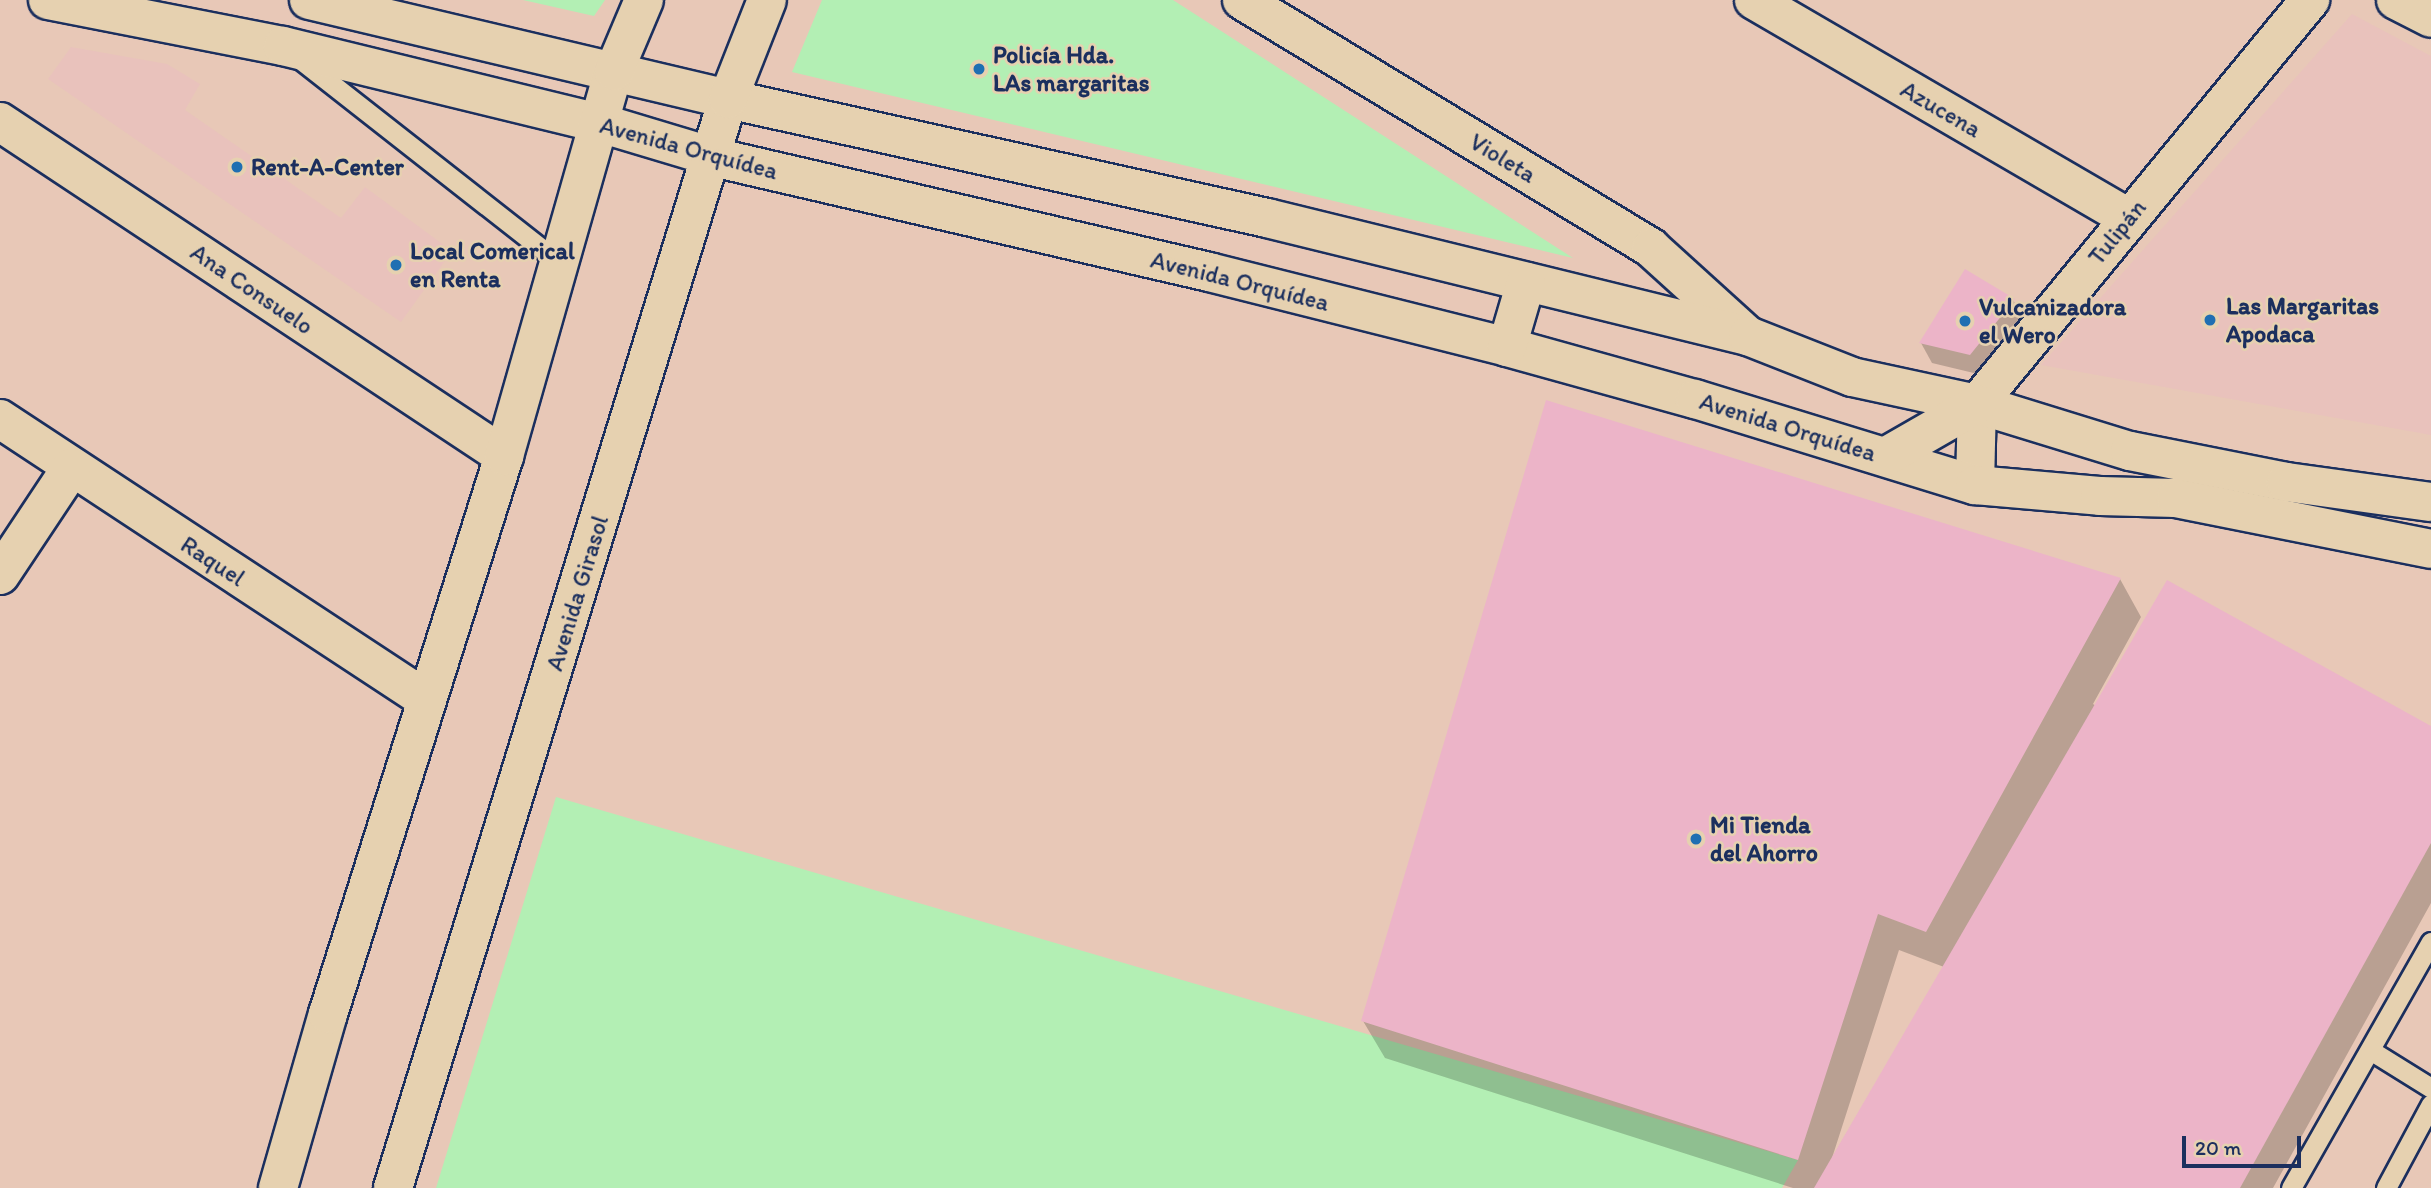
<!DOCTYPE html>
<meta charset="utf-8">
<style>
body{margin:0}
#map{position:relative;width:2431px;height:1188px;overflow:hidden;background:#e8c8b7;font-family:Itim,sans-serif}
div>[style]{position:absolute}
.built>*{inset:0;background:#e9c2bc}
.green>*{inset:0;background:#b3efb4}
.shadow>*{inset:0;background:#0003}
.building>*{inset:0;background:#ecb4c8}
.roads{filter:drop-shadow(2px 0 #1b2f5e) drop-shadow(-2px 0 #1b2f5e) drop-shadow(0 2px #1b2f5e) drop-shadow(0 -2px #1b2f5e)}
.lane>*{height:19px;margin:-9.5px;padding:0 9.5px;transform-origin:9.5px;border-radius:9.5px;background:#e6d1b0}
.street>*{height:38px;margin:-19px;padding:0 19px;transform-origin:19px;border-radius:19px;background:#e6d1b0}
.secondary>*{height:38px;margin:-19px;padding:0 19px;transform-origin:19px;border-radius:19px;background:#e6d1b0}
.dots>*{width:19px;height:19px;translate:-50% -50%;box-sizing:border-box;border:4px solid #e6d1b0;border-radius:50%}
span{translate:-50% -50%;white-space:nowrap;text-align:center;line-height:1.15;-webkit-text-stroke:5px #e6d1b0;paint-order:stroke}
.poi-label{font-size:24px;color:#1b2f5e;font-weight:700}
.left{translate:0 -50%;text-align:left}
.street-label{font-size:24px;color:#1b2f5e}
.scale{position:absolute;left:2182px;top:1136px;width:119px;height:32px;box-sizing:border-box;border:4px solid #1b2f5e;border-top:0;padding-left:9px;font-size:21px;line-height:24px;white-space:nowrap;color:#1b2f5e;-webkit-text-stroke:5px #e6d1b0;paint-order:stroke}
</style>
<div id="map">
<div class="built">
<i style="clip-path:polygon(2352px 14px,2431px 56px,2431px 435px,2041px 365px)"></i>
<i style="clip-path:polygon(71px 47px,167px 64px,200px 84px,185px 110px,341px 218px,365px 187px,452px 251px,401px 322px,48px 79px)"></i>
</div>
<div class="green">
<i style="clip-path:polygon(523px 0,605px 0,594px 16px)"></i>
<i style="clip-path:polygon(822px 0,1173px 0,1573px 258px,792px 72px)"></i>
<i style="clip-path:polygon(556px 797px,1798px 1160px,1782px 1188px,436px 1188px)"></i>
</div>
<div class="shadow">
<i style="clip-path:polygon(2013px 300px,2025px 320px,1982px 375px,1932px 363px,1921px 343px)"></i>
<i style="clip-path:polygon(evenodd,2120px 579px,2141px 617px,2093px 704px,2096px 706px,2431px 728px,2431px 903px,2273px 1188px,1793px 1188px,1385px 1058px,1363px 1021px,2120px 579px,1899px 950px,1944px 967px,1832px 1158px,1899px 950px)"></i>
</div>
<div class="building">
<i style="clip-path:polygon(1965px 269px,2015px 299px,1970px 355px,1919px 343px)"></i>
<i style="clip-path:polygon(1546px 400px,2121px 578px,1926px 932px,1878px 914px,1798px 1160px,1361px 1021px)"></i>
<i style="clip-path:polygon(2167px 580px,2431px 726px,2431px 843px,2240px 1188px,1814px 1188px)"></i>
</div>
<div class="roads">
<div class="lane">
<i style="left:301px;top:60px;width:330px;rotate:38.1deg"></i>
<i style="left:2370px;top:1050px;width:72px;rotate:31.9deg"></i>
<i style="left:2291px;top:1188px;width:283px;rotate:-60.4deg"></i>
<i style="left:2386px;top:1188px;width:95px;rotate:-61.8deg"></i>
</div>
<div class="street">
<i style="left:1242px;top:0;width:478px;rotate:31.2deg"></i>
<i style="left:1651px;top:248px;width:131px;rotate:42.2deg"></i>
<i style="left:1754px;top:0;width:434px;rotate:30.2deg"></i>
<i style="left:2396px;top:0;width:39px;rotate:27deg"></i>
<i style="left:0;top:122px;width:605px;rotate:33.53deg"></i>
<i style="left:0;top:419px;width:511px;rotate:33.35deg"></i>
<i style="left:1975px;top:485px;width:81px;rotate:-88.6deg"></i>
<i style="left:1977px;top:404px;width:524px;rotate:-50.5deg"></i>
<i style="left:0;top:575px;width:128px;rotate:-56.4deg"></i>
</div>
<div class="secondary">
<i style="left:48px;top:0;width:239px;rotate:11.1deg"></i>
<i style="left:283px;top:46px;width:326px;rotate:13.7deg"></i>
<i style="left:600px;top:123px;width:118px;rotate:16.7deg"></i>
<i style="left:713px;top:157px;width:509px;rotate:13.05deg"></i>
<i style="left:1209px;top:272px;width:307px;rotate:14.1deg"></i>
<i style="left:1507px;top:347px;width:195px;rotate:15.5deg"></i>
<i style="left:1695px;top:399px;width:293px;rotate:17.1deg"></i>
<i style="left:1975px;top:485px;width:125px;rotate:5deg"></i>
<i style="left:2100px;top:496px;width:76px;rotate:1.5deg"></i>
<i style="left:2176px;top:498px;width:260px;rotate:11.3deg"></i>
<i style="left:309px;top:0;width:431px;rotate:13.3deg"></i>
<i style="left:728px;top:99px;width:552px;rotate:12.45deg"></i>
<i style="left:1267px;top:218px;width:495px;rotate:13.8deg"></i>
<i style="left:1748px;top:336px;width:112px;rotate:21.5deg"></i>
<i style="left:1852px;top:377px;width:128px;rotate:12.2deg"></i>
<i style="left:1977px;top:404px;width:160px;rotate:17.1deg"></i>
<i style="left:2130px;top:451px;width:159px;rotate:11.2deg"></i>
<i style="left:2286px;top:482px;width:146px;rotate:7.9deg"></i>
<i style="left:1507px;top:347px;width:68px;rotate:-73.7deg"></i>
<i style="left:1885px;top:457px;width:106px;rotate:-29.9deg"></i>
<i style="left:278px;top:1188px;width:181px;rotate:-74deg"></i>
<i style="left:328px;top:1014px;width:585px;rotate:-72.49deg"></i>
<i style="left:504px;top:456px;width:400px;rotate:-74.1deg"></i>
<i style="left:614px;top:71px;width:77px;rotate:-67.1deg"></i>
<i style="left:393px;top:1188px;width:1139px;rotate:-72.9deg"></i>
<i style="left:728px;top:99px;width:106px;rotate:-68.5deg"></i>
</div>
</div>
<div class="dots">
<i style="left:979px;top:69px;background:#1f6fb2"></i>
<i style="left:237px;top:167px;background:#1f6fb2"></i>
<i style="left:396px;top:265px;background:#1f6fb2"></i>
<i style="left:2210px;top:320px;background:#1f6fb2"></i>
<i style="left:1965px;top:321px;background:#1f6fb2"></i>
<i style="left:1696px;top:839px;background:#1f6fb2"></i>
</div>
<div class="poi-label">
<span class="left" style="left:993px;top:69px">Policía Hda.<br>LAs margaritas</span>
<span class="left" style="left:251px;top:167px">Rent-A-Center</span>
<span class="left" style="left:410px;top:265px">Local Comerical<br>en Renta</span>
<span class="left" style="left:2226px;top:320px">Las Margaritas<br>Apodaca</span>
<span class="left" style="left:1979px;top:321px">Vulcanizadora<br>el Wero</span>
<span class="left" style="left:1710px;top:839px">Mi Tienda<br>del Ahorro</span>
</div>
<div class="street-label">
<span style="left:1941px;top:109px;rotate:30deg">Azucena</span>
<span style="left:689px;top:148px;rotate:15deg">Avenida Orquídea</span>
<span style="left:1503px;top:158px;rotate:31deg">Violeta</span>
<span style="left:2117px;top:232px;rotate:-51deg">Tulipán</span>
<span style="left:1240px;top:281px;rotate:14deg">Avenida Orquídea</span>
<span style="left:252px;top:289px;rotate:34deg">Ana Consuelo</span>
<span style="left:1788px;top:427px;rotate:17deg">Avenida Orquídea</span>
<span style="left:213px;top:561px;rotate:33deg">Raquel</span>
<span style="left:577px;top:593px;rotate:-73deg">Avenida Girasol</span>
</div>
<div class="scale">20 m</div>
</div>
